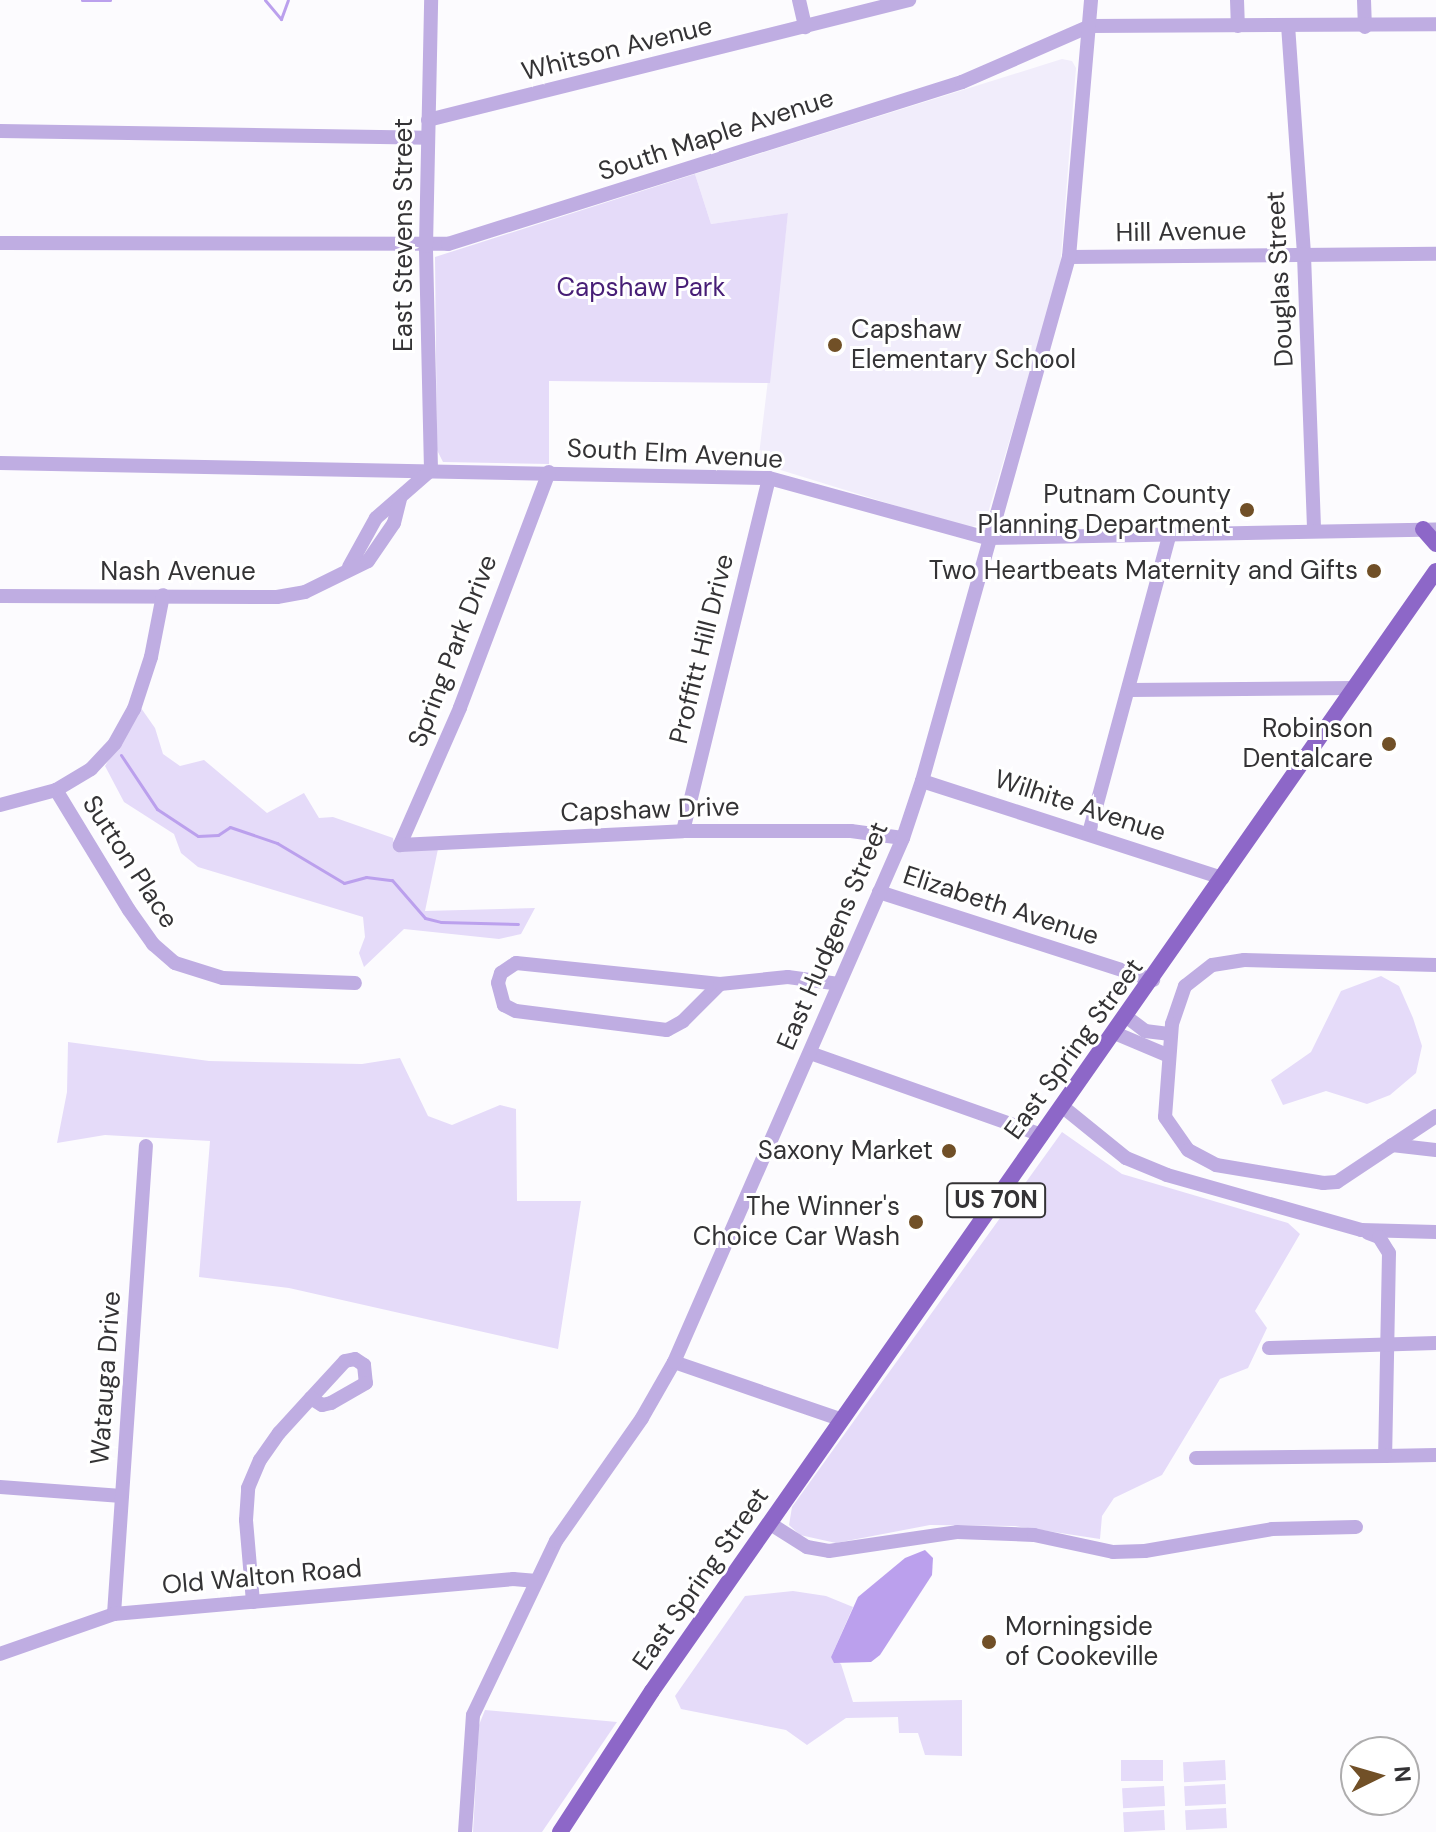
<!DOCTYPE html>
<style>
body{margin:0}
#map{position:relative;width:1436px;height:1832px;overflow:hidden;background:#fcfbfe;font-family:"DM Sans",sans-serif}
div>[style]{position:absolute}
.built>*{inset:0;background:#f1edfb}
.green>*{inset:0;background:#e5dbf9;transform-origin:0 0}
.water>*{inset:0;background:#bba0ed}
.stream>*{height:3px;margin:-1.5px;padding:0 1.5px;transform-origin:1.5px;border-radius:1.5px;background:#bba0ed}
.minor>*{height:14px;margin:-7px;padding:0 7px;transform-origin:7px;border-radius:7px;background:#bfade2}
.major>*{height:16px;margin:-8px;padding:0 8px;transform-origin:8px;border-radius:8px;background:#8d67c8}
.dots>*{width:22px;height:22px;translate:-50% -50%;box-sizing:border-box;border:4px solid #fff;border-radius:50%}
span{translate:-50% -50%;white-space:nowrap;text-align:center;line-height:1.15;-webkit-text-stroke:6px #fff;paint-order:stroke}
.shield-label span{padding:2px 6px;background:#fff;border:2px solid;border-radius:6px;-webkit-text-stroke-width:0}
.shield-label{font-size:24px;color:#343335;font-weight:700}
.street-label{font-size:26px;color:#343335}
.park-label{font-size:26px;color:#471e76}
.poi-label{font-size:26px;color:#343335}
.left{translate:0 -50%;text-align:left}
.right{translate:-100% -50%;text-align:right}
.north{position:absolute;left:1340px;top:1736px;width:80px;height:80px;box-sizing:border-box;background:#fff;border:2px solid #aeadae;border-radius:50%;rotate:85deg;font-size:22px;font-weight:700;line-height:32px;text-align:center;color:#343335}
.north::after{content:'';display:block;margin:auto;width:28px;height:36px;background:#715027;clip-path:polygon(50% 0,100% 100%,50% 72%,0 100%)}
</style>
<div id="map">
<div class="built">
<i style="clip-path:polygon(1062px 59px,1072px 61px,1076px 68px,1060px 270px,985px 523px,968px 528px,758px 463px,788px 213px,711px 224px,695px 174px)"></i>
</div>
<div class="green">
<i style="clip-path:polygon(695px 174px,711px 224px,788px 213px,770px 383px,549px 381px,549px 464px,443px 462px,437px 450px,435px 257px)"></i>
<i style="clip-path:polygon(141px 708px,155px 728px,163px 754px,180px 766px,204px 760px,267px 813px,304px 793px,319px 818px,333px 817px,393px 838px,395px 851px,438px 849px,425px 911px,535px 908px,521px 934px,499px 939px,404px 929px,364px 967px,359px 953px,365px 937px,363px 917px,198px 867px,181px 853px,174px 834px,124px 802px,105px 766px)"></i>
<i style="clip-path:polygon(1381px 976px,1399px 986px,1413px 1018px,1422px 1046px,1416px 1073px,1390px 1095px,1367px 1104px,1326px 1091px,1283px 1105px,1271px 1080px,1311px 1052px,1341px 991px)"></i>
<i style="clip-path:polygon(68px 1042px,209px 1061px,362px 1064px,400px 1058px,428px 1116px,452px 1125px,500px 1105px,516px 1109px,517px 1201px,581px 1201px,558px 1349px,289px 1288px,199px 1277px,210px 1141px,105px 1135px,57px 1143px,67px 1092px)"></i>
<i style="clip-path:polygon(1062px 1132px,1122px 1174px,1288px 1223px,1300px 1234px,1255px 1311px,1267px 1328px,1248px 1368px,1220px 1379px,1162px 1475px,1114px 1498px,1102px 1516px,1100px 1539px,1015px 1526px,930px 1525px,836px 1543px,800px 1535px,789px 1525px,792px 1507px)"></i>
<i style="clip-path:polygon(793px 1591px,826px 1596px,853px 1607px,831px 1657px,841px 1664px,853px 1702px,962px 1700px,962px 1756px,925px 1755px,918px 1733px,899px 1733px,898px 1717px,846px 1718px,807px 1745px,786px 1730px,681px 1709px,675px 1696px,745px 1596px)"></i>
<i style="clip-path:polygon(485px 1710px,617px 1722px,542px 1832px,473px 1832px,479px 1725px)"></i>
<i style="left:1163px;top:1760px;width:21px;height:42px;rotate:90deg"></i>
<i style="left:1225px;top:1760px;width:20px;height:42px;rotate:87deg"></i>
<i style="left:1225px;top:1784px;width:20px;height:41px;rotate:87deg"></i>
<i style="left:1164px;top:1786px;width:20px;height:42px;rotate:87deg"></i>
<i style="left:1226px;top:1808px;width:20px;height:41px;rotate:87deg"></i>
<i style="left:1164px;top:1810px;width:20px;height:41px;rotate:87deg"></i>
</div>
<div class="water">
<i style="clip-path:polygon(925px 1550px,933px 1558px,932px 1575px,880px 1655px,871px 1662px,834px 1663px,831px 1657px,858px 1597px,905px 1558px)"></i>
</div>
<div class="stream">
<i style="left:82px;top:0;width:28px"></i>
<i style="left:265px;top:0;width:25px;rotate:50deg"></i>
<i style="left:281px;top:19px;width:20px;rotate:-70deg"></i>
<i style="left:121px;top:755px;width:65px;rotate:56.3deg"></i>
<i style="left:157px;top:809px;width:49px;rotate:33.4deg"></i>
<i style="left:198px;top:836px;width:20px;rotate:-3deg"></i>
<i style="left:218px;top:835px;width:14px;rotate:-34deg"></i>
<i style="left:230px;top:827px;width:50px;rotate:18.8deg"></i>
<i style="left:277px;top:843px;width:78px;rotate:30.8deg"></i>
<i style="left:344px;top:883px;width:23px;rotate:-15deg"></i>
<i style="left:366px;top:877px;width:26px;rotate:7deg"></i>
<i style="left:392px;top:880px;width:50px;rotate:49deg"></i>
<i style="left:425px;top:918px;width:16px;rotate:14deg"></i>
<i style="left:441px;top:922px;width:77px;rotate:1.5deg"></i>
</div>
<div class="minor">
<i style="left:799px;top:0;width:28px;rotate:77deg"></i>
<i style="left:1237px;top:0;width:26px;rotate:88deg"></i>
<i style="left:1364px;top:0;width:27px;rotate:88deg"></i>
<i style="left:1288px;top:25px;width:231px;rotate:86deg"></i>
<i style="left:1304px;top:255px;width:275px;rotate:87.9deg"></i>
<i style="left:428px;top:120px;width:496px;rotate:-14deg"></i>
<i style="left:0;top:131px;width:427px;rotate:0.9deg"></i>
<i style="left:0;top:243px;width:448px;rotate:0.1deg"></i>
<i style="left:448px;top:244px;width:539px;rotate:-17.49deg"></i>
<i style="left:962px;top:82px;width:140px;rotate:-23.6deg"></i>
<i style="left:1090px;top:26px;width:346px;rotate:-0.3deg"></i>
<i style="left:1069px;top:257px;width:367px;rotate:-0.5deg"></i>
<i style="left:0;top:463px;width:769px;rotate:1.12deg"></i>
<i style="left:769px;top:478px;width:226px;rotate:15.4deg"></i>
<i style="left:987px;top:538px;width:449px;rotate:-1.1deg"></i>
<i style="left:431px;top:470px;width:224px;rotate:-91.3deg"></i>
<i style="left:426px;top:246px;width:246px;rotate:-88.8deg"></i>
<i style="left:549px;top:472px;width:252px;rotate:110.7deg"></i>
<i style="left:460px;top:708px;width:150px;rotate:113.7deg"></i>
<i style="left:400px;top:845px;width:283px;rotate:-2.8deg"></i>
<i style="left:683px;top:831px;width:168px"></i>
<i style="left:851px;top:831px;width:52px;rotate:7.7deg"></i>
<i style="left:349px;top:567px;width:56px;rotate:-61.1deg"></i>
<i style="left:376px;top:518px;width:73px;rotate:-41.1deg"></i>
<i style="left:0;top:596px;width:277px;rotate:0.2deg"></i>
<i style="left:277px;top:597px;width:28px;rotate:-10deg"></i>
<i style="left:305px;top:592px;width:70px;rotate:-26.2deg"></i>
<i style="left:368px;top:561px;width:46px;rotate:-55.6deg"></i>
<i style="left:394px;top:523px;width:25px;rotate:-76deg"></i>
<i style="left:1130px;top:690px;width:223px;rotate:-0.5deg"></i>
<i style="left:922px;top:781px;width:316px;rotate:17.9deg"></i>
<i style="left:56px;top:790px;width:140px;rotate:58.7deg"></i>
<i style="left:129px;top:910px;width:42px;rotate:54.8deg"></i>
<i style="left:153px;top:944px;width:29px;rotate:41deg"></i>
<i style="left:175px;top:963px;width:50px;rotate:17.4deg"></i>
<i style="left:223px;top:978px;width:132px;rotate:2.2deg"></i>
<i style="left:0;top:805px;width:58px;rotate:-15deg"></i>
<i style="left:56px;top:790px;width:41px;rotate:-31deg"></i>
<i style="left:91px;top:769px;width:35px;rotate:-47deg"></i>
<i style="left:115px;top:743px;width:39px;rotate:-61deg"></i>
<i style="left:134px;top:709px;width:55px;rotate:-71.9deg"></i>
<i style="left:151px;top:657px;width:63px;rotate:-79deg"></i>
<i style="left:683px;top:831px;width:363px;rotate:-76.3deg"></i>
<i style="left:1089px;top:833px;width:307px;rotate:-74.9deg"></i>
<i style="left:879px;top:892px;width:288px;rotate:17.8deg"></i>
<i style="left:1436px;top:965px;width:192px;rotate:-178.5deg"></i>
<i style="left:1244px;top:960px;width:32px;rotate:171deg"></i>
<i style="left:1212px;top:965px;width:34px;rotate:142deg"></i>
<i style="left:1185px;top:986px;width:40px;rotate:108.9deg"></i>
<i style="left:1172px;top:1024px;width:93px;rotate:94.3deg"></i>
<i style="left:1165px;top:1117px;width:40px;rotate:55.1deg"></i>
<i style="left:1188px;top:1150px;width:32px;rotate:28deg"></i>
<i style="left:1216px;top:1165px;width:109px;rotate:9.5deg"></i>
<i style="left:1323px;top:1183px;width:14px;rotate:-4deg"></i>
<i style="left:1337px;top:1182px;width:119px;rotate:-33.7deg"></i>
<i style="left:720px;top:984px;width:205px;rotate:-174.1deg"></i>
<i style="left:516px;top:963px;width:18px;rotate:146deg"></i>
<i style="left:501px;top:973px;width:10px;rotate:107deg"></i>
<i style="left:498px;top:983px;width:23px;rotate:75deg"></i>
<i style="left:504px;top:1005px;width:13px;rotate:27deg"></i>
<i style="left:516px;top:1011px;width:152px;rotate:7.2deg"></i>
<i style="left:667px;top:1030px;width:18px;rotate:-29deg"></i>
<i style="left:683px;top:1021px;width:52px;rotate:-45deg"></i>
<i style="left:720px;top:984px;width:68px;rotate:-5.9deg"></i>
<i style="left:788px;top:977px;width:51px;rotate:7.8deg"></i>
<i style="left:1128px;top:1018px;width:21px;rotate:37deg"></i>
<i style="left:1145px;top:1031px;width:26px;rotate:7deg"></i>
<i style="left:1117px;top:1034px;width:54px;rotate:22.8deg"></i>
<i style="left:810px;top:1053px;width:246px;rotate:19.5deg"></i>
<i style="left:1063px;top:1107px;width:81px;rotate:39deg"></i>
<i style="left:1126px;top:1158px;width:44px;rotate:22.5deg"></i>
<i style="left:1167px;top:1175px;width:202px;rotate:15.8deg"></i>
<i style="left:1361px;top:1230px;width:75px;rotate:1.5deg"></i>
<i style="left:1392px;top:1145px;width:44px;rotate:6.5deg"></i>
<i style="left:1368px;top:1233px;width:12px;rotate:20deg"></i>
<i style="left:1379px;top:1237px;width:19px;rotate:58deg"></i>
<i style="left:1389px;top:1253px;width:203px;rotate:91.1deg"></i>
<i style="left:1385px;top:1456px;width:51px;rotate:-1.1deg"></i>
<i style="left:1269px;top:1348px;width:167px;rotate:-1.7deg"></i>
<i style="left:674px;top:1362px;width:178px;rotate:19deg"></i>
<i style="left:1196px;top:1458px;width:189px;rotate:-0.6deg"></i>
<i style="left:0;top:1487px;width:122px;rotate:4.2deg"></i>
<i style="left:769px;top:1523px;width:45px;rotate:32.3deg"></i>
<i style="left:807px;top:1547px;width:22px;rotate:10deg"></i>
<i style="left:829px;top:1551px;width:129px;rotate:-8.4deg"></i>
<i style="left:957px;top:1532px;width:77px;rotate:2.2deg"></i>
<i style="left:1034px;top:1535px;width:81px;rotate:12.1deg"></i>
<i style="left:1113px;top:1552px;width:32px;rotate:-2deg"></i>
<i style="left:1145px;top:1551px;width:129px;rotate:-9.8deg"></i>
<i style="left:1272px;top:1529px;width:84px;rotate:-1.4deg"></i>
<i style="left:253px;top:1602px;width:82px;rotate:-94.9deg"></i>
<i style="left:246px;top:1520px;width:32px;rotate:-86deg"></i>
<i style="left:248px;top:1488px;width:30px;rotate:-67deg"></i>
<i style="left:260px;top:1460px;width:33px;rotate:-55deg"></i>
<i style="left:279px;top:1433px;width:47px;rotate:-47.6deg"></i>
<i style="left:311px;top:1398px;width:50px;rotate:-47.4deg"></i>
<i style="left:345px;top:1361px;width:10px;rotate:-11deg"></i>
<i style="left:355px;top:1359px;width:11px;rotate:34deg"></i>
<i style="left:364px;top:1365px;width:18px;rotate:84deg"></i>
<i style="left:366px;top:1383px;width:40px;rotate:150.3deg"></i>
<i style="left:331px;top:1403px;width:9px;rotate:167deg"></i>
<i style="left:322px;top:1405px;width:13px;rotate:-148deg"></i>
<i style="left:114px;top:1614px;width:469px;rotate:-86.1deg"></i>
<i style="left:0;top:1654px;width:121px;rotate:-19.3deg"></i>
<i style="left:114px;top:1614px;width:401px;rotate:-5deg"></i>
<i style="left:513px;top:1579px;width:21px;rotate:5deg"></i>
<i style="left:465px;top:1832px;width:117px;rotate:-86.1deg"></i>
<i style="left:473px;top:1715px;width:193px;rotate:-64.5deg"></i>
<i style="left:556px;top:1541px;width:150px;rotate:-55deg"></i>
<i style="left:642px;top:1418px;width:64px;rotate:-60.3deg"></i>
<i style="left:674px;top:1362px;width:572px;rotate:-66.39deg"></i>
<i style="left:903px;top:838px;width:60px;rotate:-71.6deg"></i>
<i style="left:922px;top:781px;width:544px;rotate:-74.33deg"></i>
<i style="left:1069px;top:257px;width:258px;rotate:-85.1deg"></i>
</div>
<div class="major">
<i style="left:1423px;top:529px;width:20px;rotate:49deg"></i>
<i style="left:560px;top:1832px;width:168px;rotate:-56.9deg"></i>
<i style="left:652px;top:1691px;width:1367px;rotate:-55.01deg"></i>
</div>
<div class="dots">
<i style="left:835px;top:345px;background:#715027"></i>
<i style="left:1247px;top:510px;background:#715027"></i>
<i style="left:1374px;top:571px;background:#715027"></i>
<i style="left:1389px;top:744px;background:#715027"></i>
<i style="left:949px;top:1151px;background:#715027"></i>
<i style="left:916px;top:1222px;background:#715027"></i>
<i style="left:989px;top:1642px;background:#715027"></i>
</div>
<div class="shield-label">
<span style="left:996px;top:1200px">US 70N</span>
</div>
<div class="street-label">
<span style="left:617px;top:49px;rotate:-14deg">Whitson Avenue</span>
<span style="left:716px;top:135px;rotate:-18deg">South Maple Avenue</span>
<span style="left:1181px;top:232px;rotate:-1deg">Hill Avenue</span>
<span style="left:404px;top:235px;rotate:-90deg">East Stevens Street</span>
<span style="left:1280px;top:279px;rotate:-93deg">Douglas Street</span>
<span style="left:675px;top:454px;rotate:3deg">South Elm Avenue</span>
<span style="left:178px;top:572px">Nash Avenue</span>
<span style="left:702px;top:649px;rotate:-76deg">Proffitt Hill Drive</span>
<span style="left:453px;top:651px;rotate:-69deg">Spring Park Drive</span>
<span style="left:1080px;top:806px;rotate:18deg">Wilhite Avenue</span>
<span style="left:650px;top:810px;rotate:-2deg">Capshaw Drive</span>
<span style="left:130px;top:862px;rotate:57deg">Sutton Place</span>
<span style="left:1001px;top:906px;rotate:18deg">Elizabeth Avenue</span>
<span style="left:833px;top:936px;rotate:-67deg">East Hudgens Street</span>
<span style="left:1074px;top:1049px;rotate:-54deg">East Spring Street</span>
<span style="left:106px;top:1378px;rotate:-86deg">Watauga Drive</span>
<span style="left:262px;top:1577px;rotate:-5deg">Old Walton Road</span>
<span style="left:701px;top:1579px;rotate:-55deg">East Spring Street</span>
</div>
<div class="park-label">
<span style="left:641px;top:288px">Capshaw Park</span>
</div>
<div class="poi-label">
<span class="left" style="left:851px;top:345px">Capshaw<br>Elementary School</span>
<span class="right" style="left:1231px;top:510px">Putnam County<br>Planning Department</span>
<span class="right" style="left:1358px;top:571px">Two Heartbeats Maternity and Gifts</span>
<span class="right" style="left:1373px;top:744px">Robinson<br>Dentalcare</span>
<span class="right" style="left:933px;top:1151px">Saxony Market</span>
<span class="right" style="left:900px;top:1222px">The Winner's<br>Choice Car Wash</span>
<span class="left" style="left:1005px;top:1642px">Morningside<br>of Cookeville</span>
</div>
<div class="north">N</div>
</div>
